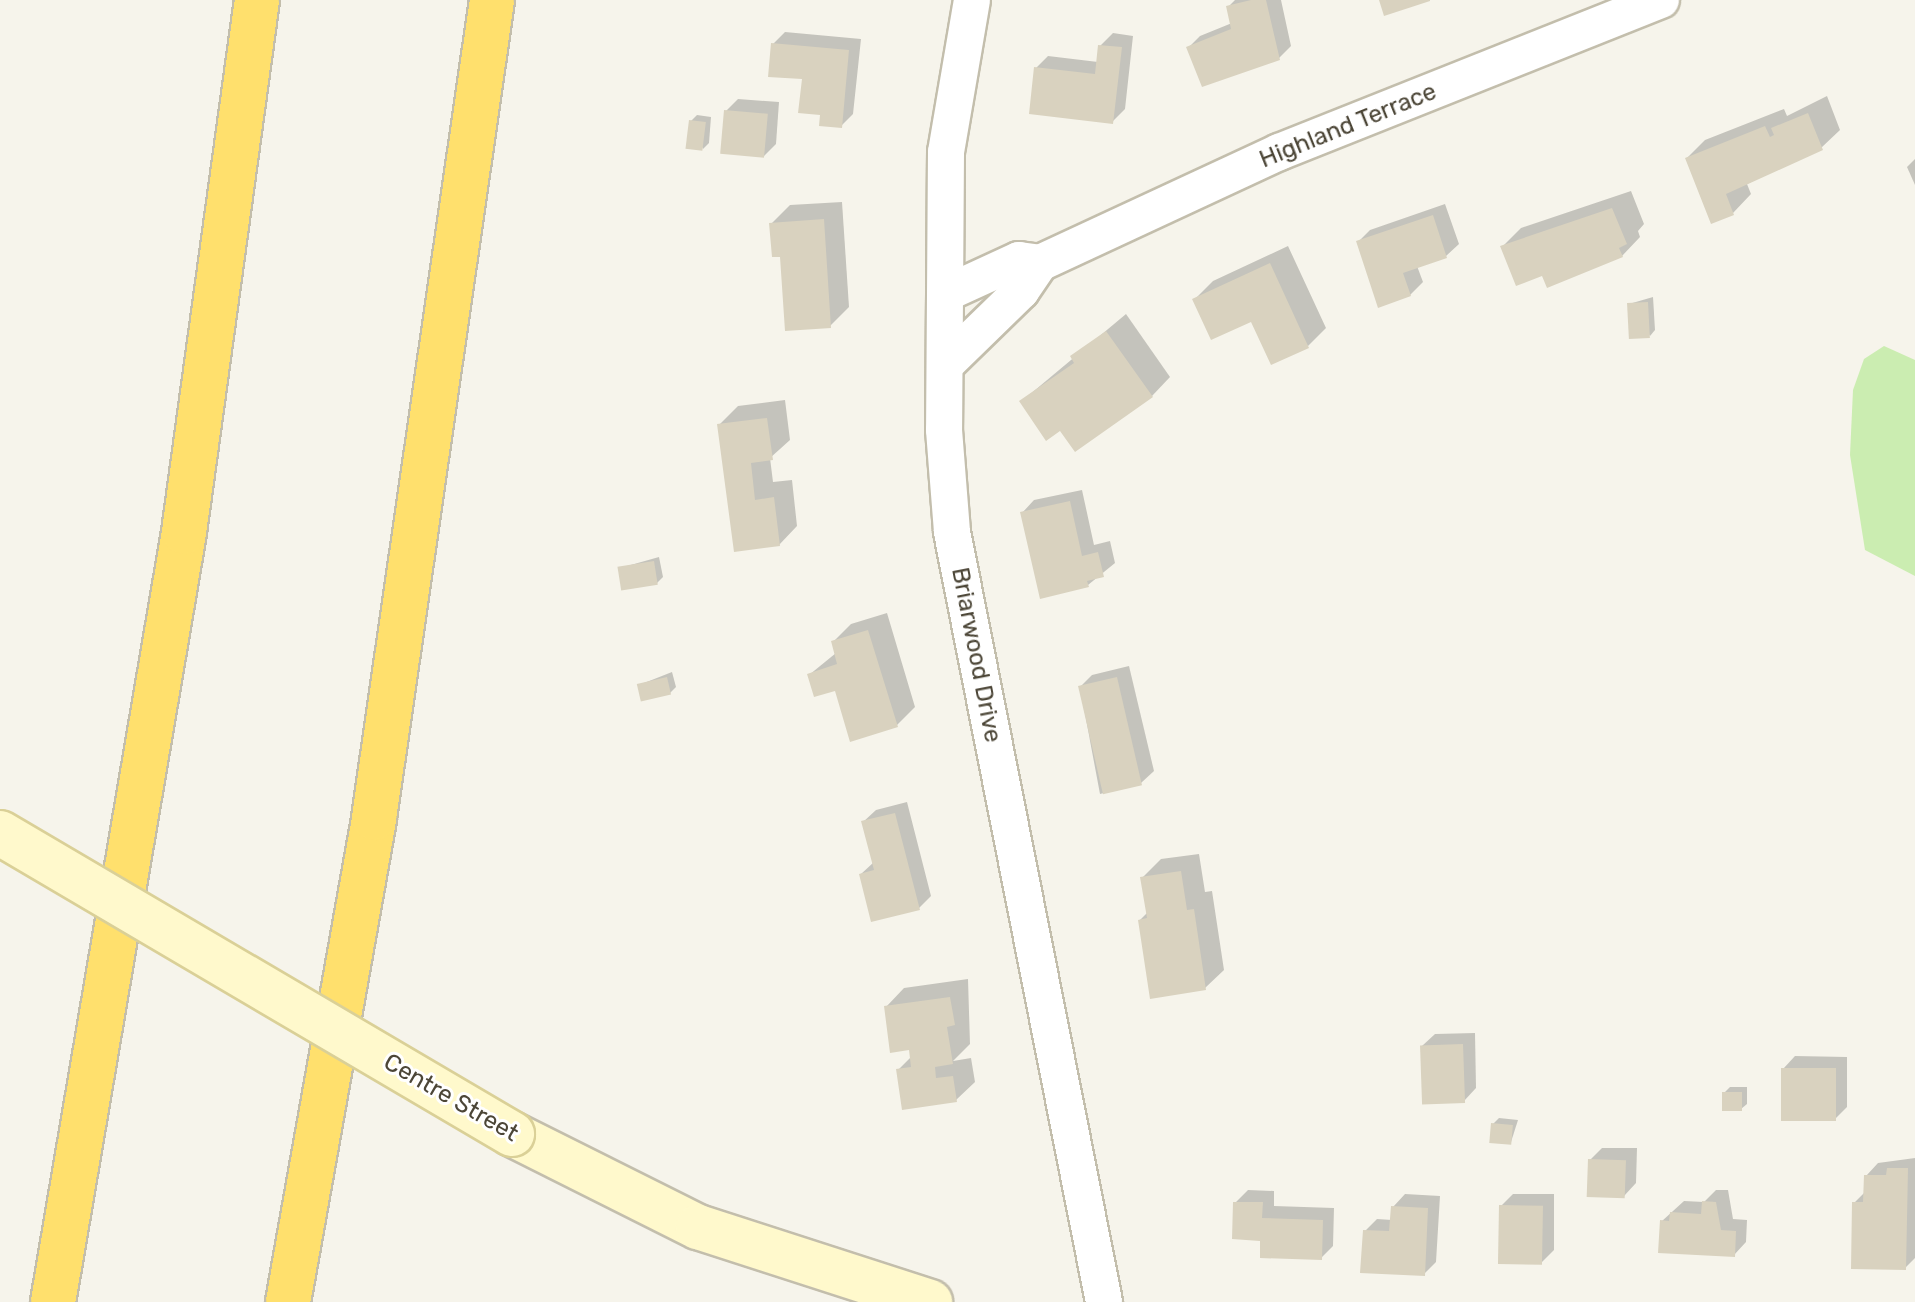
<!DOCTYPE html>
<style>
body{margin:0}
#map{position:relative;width:1915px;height:1302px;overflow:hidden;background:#f6f4eb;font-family:Rubik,sans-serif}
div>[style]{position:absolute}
.green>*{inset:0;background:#cbedb1}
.shadow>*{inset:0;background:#0003}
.building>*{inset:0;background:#d9d2bf;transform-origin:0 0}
.roads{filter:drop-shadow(2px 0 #c3beac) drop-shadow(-2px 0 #c3beac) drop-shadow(0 2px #c3beac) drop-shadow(0 -2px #c3beac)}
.street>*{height:36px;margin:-18px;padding:0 18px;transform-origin:18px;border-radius:18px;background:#fff}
.secondary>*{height:44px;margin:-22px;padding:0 22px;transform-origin:22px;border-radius:22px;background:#fff9cc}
.highway>*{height:44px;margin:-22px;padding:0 22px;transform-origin:22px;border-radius:22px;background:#ffe06d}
.bridges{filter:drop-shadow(2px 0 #dad097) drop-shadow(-2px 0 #dad097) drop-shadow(0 2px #dad097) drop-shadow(0 -2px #dad097)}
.secondary-bridge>*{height:44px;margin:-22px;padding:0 22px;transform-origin:22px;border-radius:22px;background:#fff9cc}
span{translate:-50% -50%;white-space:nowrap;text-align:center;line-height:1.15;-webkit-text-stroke:6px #fff;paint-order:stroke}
.street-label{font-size:24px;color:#4c4637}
</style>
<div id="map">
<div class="green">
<i style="clip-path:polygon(1884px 346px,1915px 360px,1915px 576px,1865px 550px,1850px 455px,1853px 390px,1864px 359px)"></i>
</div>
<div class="shadow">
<i style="clip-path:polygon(1235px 0,1281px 0,1291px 46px,1279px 58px,1188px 48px,1200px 36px,1232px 23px,1228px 7px)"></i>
<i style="clip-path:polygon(785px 32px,861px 39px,853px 114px,841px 126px,822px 113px,804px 78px,773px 44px)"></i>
<i style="clip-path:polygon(1113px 33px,1133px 36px,1125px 109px,1113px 121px,1036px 68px,1048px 56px,1098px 62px,1100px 46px)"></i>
<i style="clip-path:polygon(1827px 96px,1840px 130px,1821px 148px,1747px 184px,1751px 194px,1733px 213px,1687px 158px,1705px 140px,1784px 109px,1787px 116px)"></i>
<i style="clip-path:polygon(738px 99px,779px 102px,776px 144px,764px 156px,726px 111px)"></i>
<i style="clip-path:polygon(697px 115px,711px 117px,709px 143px,703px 149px,691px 121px)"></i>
<i style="clip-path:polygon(1915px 159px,1915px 185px,1907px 167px)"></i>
<i style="clip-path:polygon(1631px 191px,1644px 224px,1638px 231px,1640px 237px,1622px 256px,1543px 273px,1503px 246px,1521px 228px)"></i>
<i style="clip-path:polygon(842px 202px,849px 307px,830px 326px,781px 255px,771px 224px,790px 205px)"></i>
<i style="clip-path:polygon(1445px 204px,1459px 244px,1446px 256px,1417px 266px,1423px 282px,1410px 295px,1358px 242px,1370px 230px)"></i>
<i style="clip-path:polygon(1288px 246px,1326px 328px,1308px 346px,1252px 319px,1194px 300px,1213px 281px)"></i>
<i style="clip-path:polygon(1653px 297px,1655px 330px,1650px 336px,1629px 304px)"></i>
<i style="clip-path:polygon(1126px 314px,1170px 377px,1152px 396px,1060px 429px,1022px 401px)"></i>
<i style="clip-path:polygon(785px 400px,790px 440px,770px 458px,773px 482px,792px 480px,797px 526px,779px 545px,736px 550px,719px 425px,738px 406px)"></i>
<i style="clip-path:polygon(1082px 490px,1094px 545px,1110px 541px,1115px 563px,1088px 585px,1022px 513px,1034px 500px)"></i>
<i style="clip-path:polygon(659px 557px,663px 577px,657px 583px,620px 568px)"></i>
<i style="clip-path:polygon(887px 613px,915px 707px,897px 725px,809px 675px,836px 653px,833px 642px,851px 624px)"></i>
<i style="clip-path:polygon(1129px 666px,1154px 771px,1141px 783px,1100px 794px,1080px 687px,1092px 675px)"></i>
<i style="clip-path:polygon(672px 672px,676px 687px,670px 693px,639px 685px)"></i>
<i style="clip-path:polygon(907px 802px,931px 896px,918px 909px,861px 874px,874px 862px,863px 822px,876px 810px)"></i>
<i style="clip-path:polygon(1199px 854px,1205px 892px,1212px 891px,1224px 970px,1205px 988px,1140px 920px,1148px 912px,1142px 878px,1161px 859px)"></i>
<i style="clip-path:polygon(968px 979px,970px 1044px,953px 1061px,971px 1058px,975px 1082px,956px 1100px,898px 1070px,912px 1056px,911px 1048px,886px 1007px,904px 988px)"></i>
<i style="clip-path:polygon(1475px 1033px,1476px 1088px,1464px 1101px,1422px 1046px,1435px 1034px)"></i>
<i style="clip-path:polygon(1795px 1056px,1847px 1057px,1847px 1107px,1834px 1120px,1783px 1069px)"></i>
<i style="clip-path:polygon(1730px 1087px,1747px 1087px,1747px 1104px,1741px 1109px,1724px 1093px)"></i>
<i style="clip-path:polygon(1499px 1118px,1518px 1120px,1511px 1142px,1493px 1124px)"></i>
<i style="clip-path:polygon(1602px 1148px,1637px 1148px,1636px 1183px,1624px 1196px,1590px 1160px)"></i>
<i style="clip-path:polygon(1915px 1158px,1915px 1258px,1905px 1268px,1854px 1203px,1865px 1192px,1866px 1176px,1878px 1163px)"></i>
<i style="clip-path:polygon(1248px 1190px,1274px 1191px,1274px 1206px,1334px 1208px,1333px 1246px,1321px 1258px,1263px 1239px,1235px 1203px)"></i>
<i style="clip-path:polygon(1716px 1190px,1728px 1190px,1733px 1219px,1747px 1220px,1746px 1242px,1734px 1255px,1662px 1221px,1684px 1201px,1704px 1202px)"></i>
<i style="clip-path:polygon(1405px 1194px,1440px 1196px,1436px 1262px,1424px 1274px,1365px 1231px,1377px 1219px,1392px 1220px,1393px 1207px)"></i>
<i style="clip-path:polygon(1513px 1194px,1554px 1194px,1554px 1250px,1542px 1262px,1501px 1206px)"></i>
</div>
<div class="building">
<i style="clip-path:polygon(1251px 0,1266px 0,1280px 60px,1202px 87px,1186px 47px,1231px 29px,1226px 6px)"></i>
<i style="clip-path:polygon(1379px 0,1430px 0,1430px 1px,1384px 16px)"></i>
<i style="clip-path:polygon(771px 43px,849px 50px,842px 128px,819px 126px,820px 115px,798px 113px,802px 79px,768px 77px)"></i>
<i style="clip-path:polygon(1098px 45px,1122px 47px,1113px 124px,1029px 114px,1034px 67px,1095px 74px)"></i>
<i style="left:724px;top:110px;width:44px;height:44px;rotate:5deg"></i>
<i style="clip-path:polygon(1808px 113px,1823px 150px,1726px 194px,1734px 215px,1711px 224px,1685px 158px,1765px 126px,1770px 137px,1774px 135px,1771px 128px)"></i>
<i style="left:689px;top:120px;width:17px;height:29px;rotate:7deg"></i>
<i style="clip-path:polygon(1612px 208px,1627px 244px,1619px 248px,1623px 257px,1547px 288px,1542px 276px,1516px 286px,1500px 246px)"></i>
<i style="clip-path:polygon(1433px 215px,1447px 258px,1403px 273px,1411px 296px,1378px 308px,1356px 241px)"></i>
<i style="clip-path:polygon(824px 219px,831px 328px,785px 331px,780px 257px,772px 257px,769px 223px)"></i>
<i style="clip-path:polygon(1270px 263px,1309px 348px,1271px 365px,1251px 322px,1211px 340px,1192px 299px)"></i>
<i style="left:1648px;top:302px;width:36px;height:21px;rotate:87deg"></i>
<i style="clip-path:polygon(1106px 331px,1153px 397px,1075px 452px,1060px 431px,1046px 441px,1019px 401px,1074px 363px,1070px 356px)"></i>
<i style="clip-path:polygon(767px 418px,773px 460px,751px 463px,755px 500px,774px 497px,780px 546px,734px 552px,717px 424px)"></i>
<i style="clip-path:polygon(1070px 501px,1082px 556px,1098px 552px,1104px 577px,1087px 581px,1089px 587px,1040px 599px,1020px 512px)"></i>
<i style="left:654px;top:561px;width:24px;height:37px;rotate:81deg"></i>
<i style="clip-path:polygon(868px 630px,898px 727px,850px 742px,835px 691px,814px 697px,807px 674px,837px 664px,831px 641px)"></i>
<i style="left:667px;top:677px;width:18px;height:31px;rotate:77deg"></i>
<i style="left:1117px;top:677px;width:111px;height:40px;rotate:77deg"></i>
<i style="clip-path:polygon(895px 813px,920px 910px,871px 922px,859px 874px,874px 870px,861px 821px)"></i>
<i style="clip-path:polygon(1181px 871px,1187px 910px,1194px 909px,1206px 990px,1150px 999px,1138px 920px,1147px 918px,1140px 877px)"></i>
<i style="clip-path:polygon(950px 997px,955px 1025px,947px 1027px,953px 1064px,935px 1067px,936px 1078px,953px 1076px,957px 1102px,902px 1110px,896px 1069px,911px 1067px,909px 1050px,890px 1053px,884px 1006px)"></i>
<i style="left:1463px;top:1044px;width:59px;height:43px;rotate:88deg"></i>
<i style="left:1781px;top:1068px;width:55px;height:53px"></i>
<i style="left:1722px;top:1092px;width:20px;height:19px"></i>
<i style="left:1491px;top:1123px;width:22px;height:20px;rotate:5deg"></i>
<i style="left:1588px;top:1159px;width:38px;height:38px;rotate:2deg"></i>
<i style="clip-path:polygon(1887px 1168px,1908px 1168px,1906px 1270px,1851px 1269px,1852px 1202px,1863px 1202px,1864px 1175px,1886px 1175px)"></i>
<i style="clip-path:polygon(1702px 1201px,1716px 1202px,1721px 1230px,1736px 1231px,1735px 1257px,1658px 1253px,1660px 1220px,1669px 1221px,1670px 1212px,1701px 1214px)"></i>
<i style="clip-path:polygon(1233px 1202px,1263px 1202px,1262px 1218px,1323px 1220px,1322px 1260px,1260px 1258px,1260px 1241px,1232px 1239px)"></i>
<i style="left:1499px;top:1205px;width:44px;height:59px;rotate:1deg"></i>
<i style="clip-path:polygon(1391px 1206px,1428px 1208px,1425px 1276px,1360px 1273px,1363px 1230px,1389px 1231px)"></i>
</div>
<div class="roads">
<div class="street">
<i style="left:972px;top:0;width:154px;rotate:99.7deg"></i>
<i style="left:946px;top:152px;width:278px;rotate:90.4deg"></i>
<i style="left:944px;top:430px;width:102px;rotate:85.5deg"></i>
<i style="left:952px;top:532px;width:785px;rotate:78.83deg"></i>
<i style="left:949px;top:292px;width:77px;rotate:-24.6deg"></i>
<i style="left:1019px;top:260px;width:21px;rotate:8deg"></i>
<i style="left:948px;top:362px;width:102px;rotate:-44.2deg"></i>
<i style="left:1021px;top:291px;width:34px;rotate:-56deg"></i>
<i style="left:1040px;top:263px;width:264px;rotate:-24.9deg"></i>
<i style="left:1279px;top:152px;width:411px;rotate:-21.7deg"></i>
</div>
<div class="secondary">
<i style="left:512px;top:1134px;width:208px;rotate:26.6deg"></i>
<i style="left:698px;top:1227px;width:244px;rotate:17.9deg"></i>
</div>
<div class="highway">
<i style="left:53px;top:1302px;width:781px;rotate:-80.34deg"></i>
<i style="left:184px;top:532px;width:537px;rotate:-82.19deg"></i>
<i style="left:288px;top:1302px;width:492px;rotate:-79.9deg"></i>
<i style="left:374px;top:818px;width:826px;rotate:-81.79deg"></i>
</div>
</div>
<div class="bridges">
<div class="secondary-bridge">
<i style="left:0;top:833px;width:594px;rotate:30.45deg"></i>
</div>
</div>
<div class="street-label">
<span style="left:1348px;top:126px;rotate:-22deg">Highland Terrace</span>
<span style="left:976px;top:655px;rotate:79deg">Briarwood Drive</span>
<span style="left:451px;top:1098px;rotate:30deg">Centre Street</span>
</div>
</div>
